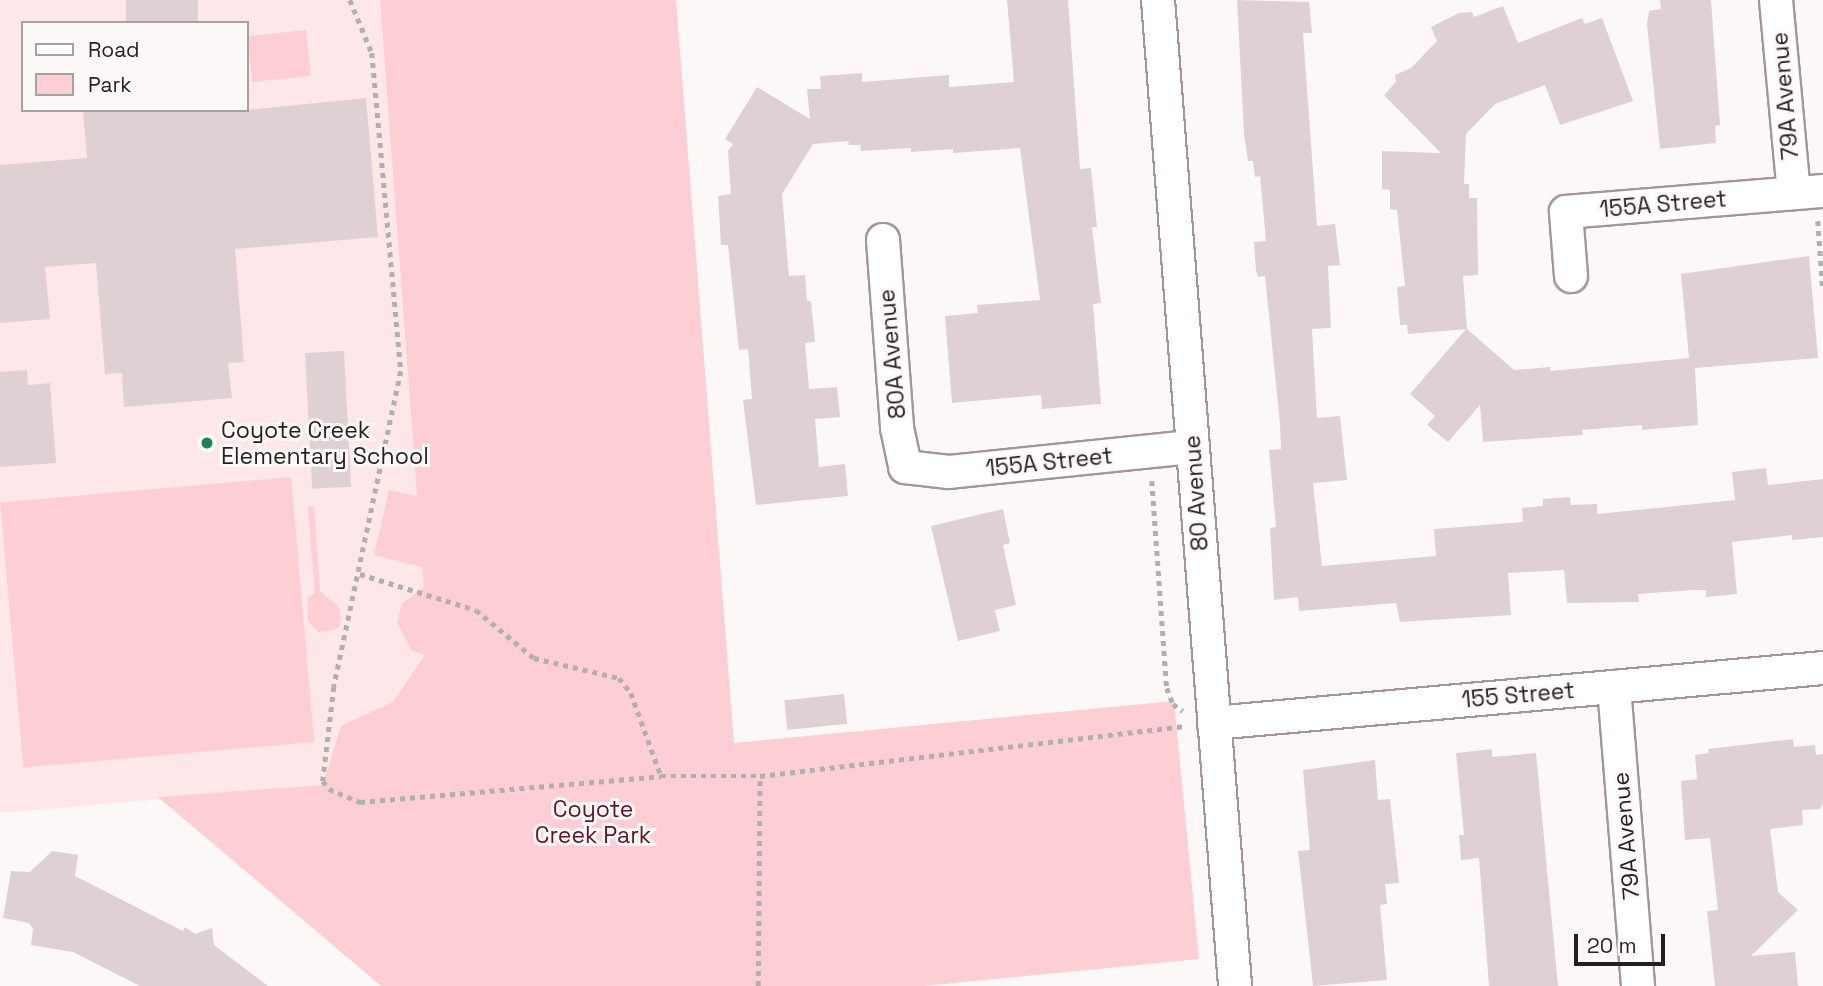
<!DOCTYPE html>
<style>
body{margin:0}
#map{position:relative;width:1823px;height:986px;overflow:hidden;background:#fdf8f8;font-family:"Space Grotesk",sans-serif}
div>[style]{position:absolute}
.built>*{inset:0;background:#fee7e9}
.green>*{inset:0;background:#fdced3;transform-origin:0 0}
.building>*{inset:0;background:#dfd1d3;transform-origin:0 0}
.path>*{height:4.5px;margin-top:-2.25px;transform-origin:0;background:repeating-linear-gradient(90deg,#b4afaf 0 5px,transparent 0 10px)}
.roads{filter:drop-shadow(2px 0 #a49698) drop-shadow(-2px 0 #a49698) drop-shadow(0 2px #a49698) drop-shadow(0 -2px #a49698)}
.minor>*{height:32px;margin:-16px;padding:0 16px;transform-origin:16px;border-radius:16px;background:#fff}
.dots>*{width:19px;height:19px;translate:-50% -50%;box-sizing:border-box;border:4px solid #fdf8f8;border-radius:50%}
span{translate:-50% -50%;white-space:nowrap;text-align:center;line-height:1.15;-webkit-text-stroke:6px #fdf8f8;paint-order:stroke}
.street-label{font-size:23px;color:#241f20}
.poi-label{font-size:23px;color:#241f20}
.left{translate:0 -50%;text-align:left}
.park-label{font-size:23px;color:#5f1427}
.legend{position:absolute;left:21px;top:21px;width:228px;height:91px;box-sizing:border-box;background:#fdf8f8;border:2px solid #a6a1a2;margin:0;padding:9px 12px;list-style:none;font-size:21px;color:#241f20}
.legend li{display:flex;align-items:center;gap:14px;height:35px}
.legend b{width:35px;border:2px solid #a6a1a2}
.scale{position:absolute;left:1574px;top:934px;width:91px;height:32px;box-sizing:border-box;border:4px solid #241f20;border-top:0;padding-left:9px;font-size:21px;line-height:24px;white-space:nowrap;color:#241f20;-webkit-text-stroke:5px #fdf8f8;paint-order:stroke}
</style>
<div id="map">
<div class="built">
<i style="clip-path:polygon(evenodd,0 0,380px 0,438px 776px,0 813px,0 0,23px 23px,247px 23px,247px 110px,23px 110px,23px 23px)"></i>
</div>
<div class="green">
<i style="clip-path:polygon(380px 0,676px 0,734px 743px,1174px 701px,1199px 959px,923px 986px,381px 986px,158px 797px,323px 785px,341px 726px,393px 702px,425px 655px,411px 650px,397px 623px,402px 604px,424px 586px,422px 567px,374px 555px,389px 490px,417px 496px)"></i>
<i style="left:306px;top:30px;width:46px;height:59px;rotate:84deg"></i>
<i style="left:291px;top:477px;width:266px;height:292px;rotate:85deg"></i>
<i style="clip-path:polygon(314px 506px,320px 591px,339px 607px,341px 619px,339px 627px,330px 631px,318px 632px,308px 621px,308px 597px,315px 593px,308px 507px)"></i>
</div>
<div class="building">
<i style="left:126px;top:0;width:72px;height:23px"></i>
<i style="clip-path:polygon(1007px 0,1068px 0,1080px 169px,1091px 168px,1097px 227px,1092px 227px,1101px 303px,1093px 304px,1101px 404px,1042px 409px,1041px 395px,952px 403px,945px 316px,978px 313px,977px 305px,1040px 300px,1020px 148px,953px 153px,953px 149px,911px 152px,911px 148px,861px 151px,860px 145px,849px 145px,848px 141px,813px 144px,782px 194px,789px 276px,805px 275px,807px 301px,811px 301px,815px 342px,805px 343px,809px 389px,837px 387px,840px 417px,815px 419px,819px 467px,845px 464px,848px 496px,756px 505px,743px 400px,752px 399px,748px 349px,739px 350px,728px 245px,721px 245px,718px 196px,731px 194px,728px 151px,733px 144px,725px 139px,757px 87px,810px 119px,807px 89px,821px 89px,820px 76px,862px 73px,862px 82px,949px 75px,949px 87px,1014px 82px)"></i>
<i style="clip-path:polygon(1237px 0,1309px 2px,1312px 33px,1303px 33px,1317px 226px,1335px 224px,1340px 265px,1328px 266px,1331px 328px,1312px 329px,1317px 418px,1340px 416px,1347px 480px,1313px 483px,1322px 566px,1436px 556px,1434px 529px,1523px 522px,1522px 508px,1543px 506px,1543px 499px,1570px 497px,1571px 505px,1597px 504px,1597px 514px,1735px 500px,1732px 472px,1766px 468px,1768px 485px,1823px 479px,1823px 537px,1792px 540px,1792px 535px,1732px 542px,1737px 594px,1706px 597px,1706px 590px,1694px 590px,1638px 594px,1639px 602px,1567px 603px,1564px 570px,1508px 573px,1511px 615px,1400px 622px,1396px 603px,1299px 611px,1298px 597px,1274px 600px,1270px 528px,1276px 527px,1269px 450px,1281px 449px,1280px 424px,1265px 276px,1258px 277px,1256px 271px,1254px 242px,1266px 241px,1260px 176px,1255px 177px,1253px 161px,1248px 161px,1244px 134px)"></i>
<i style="clip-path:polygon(1660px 0,1711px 0,1720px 125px,1715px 126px,1716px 143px,1660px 149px,1647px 24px,1649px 11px,1661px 9px)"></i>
<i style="clip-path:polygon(1503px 6px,1518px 43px,1582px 18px,1585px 24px,1602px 18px,1633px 101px,1560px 125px,1545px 85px,1495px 104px,1466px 134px,1464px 184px,1469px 184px,1469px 198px,1477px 198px,1478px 275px,1463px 276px,1467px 329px,1514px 370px,1550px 367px,1550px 371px,1689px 358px,1681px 274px,1809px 256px,1818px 358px,1695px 368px,1698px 425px,1642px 430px,1642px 425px,1582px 430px,1583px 435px,1483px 442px,1480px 405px,1448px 442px,1427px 425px,1435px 416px,1410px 394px,1466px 329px,1408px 334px,1407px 325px,1400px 325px,1397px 287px,1405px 286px,1397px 210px,1390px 209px,1390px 190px,1382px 189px,1382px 151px,1441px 153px,1384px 95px,1396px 82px,1395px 75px,1411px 68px,1437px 41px,1431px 27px,1459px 13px,1472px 12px,1474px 17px)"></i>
<i style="clip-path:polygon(366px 98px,378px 237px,235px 249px,244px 362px,228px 363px,232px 398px,124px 407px,122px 373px,105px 374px,96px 263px,45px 267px,50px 319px,0 323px,0 165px,87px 158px,83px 110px,247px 110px)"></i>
<i style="left:344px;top:351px;width:136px;height:39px;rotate:87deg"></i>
<i style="clip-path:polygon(27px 370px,28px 385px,50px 383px,56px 463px,0 467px,0 372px)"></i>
<i style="clip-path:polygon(1003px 509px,1010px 543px,1003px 545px,1016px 605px,995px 610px,1000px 631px,958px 641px,931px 526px)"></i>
<i style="left:844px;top:694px;width:30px;height:60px;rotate:84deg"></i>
<i style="clip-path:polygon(1793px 739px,1794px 747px,1815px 745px,1816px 755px,1823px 754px,1823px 803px,1820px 809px,1802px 810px,1803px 825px,1770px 829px,1778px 892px,1798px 910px,1751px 956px,1795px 952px,1798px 986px,1715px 986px,1707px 911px,1718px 910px,1710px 838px,1685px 840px,1681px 781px,1697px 779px,1695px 755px,1709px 753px,1708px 749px)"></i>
<i style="clip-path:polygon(1492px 749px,1492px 757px,1536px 753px,1558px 986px,1489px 986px,1479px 858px,1461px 860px,1459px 835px,1464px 835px,1456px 753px)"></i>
<i style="clip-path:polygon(1375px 760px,1378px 800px,1390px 799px,1399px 883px,1385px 884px,1387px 904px,1380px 905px,1387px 980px,1313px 986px,1298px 851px,1310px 850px,1303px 770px)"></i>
<i style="clip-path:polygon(52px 851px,78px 855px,75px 876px,183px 931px,185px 927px,195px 934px,212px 928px,214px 945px,268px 986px,140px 986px,73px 952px,31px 945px,33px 929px,29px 923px,3px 918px,11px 871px,30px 872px)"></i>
</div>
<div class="path">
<i style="left:350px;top:0;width:57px;rotate:67.5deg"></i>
<i style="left:372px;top:53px;width:319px;rotate:84.8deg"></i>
<i style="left:401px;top:371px;width:323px;rotate:102deg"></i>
<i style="left:334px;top:687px;width:95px;rotate:96.7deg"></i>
<i style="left:323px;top:781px;width:10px;rotate:53deg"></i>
<i style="left:329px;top:789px;width:34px;rotate:23deg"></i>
<i style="left:360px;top:802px;width:302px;rotate:-4.9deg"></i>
<i style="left:661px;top:776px;width:99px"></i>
<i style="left:760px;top:776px;width:428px;rotate:-6.7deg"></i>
<i style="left:1818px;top:221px;width:69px;rotate:85.9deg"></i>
<i style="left:1152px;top:481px;width:208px;rotate:85.9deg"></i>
<i style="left:1167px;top:688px;width:17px;rotate:69deg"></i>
<i style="left:1173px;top:704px;width:12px;rotate:35deg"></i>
<i style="left:360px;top:574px;width:121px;rotate:17.2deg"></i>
<i style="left:476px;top:610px;width:75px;rotate:39.6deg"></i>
<i style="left:534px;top:658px;width:87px;rotate:13.2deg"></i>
<i style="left:619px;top:678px;width:19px;rotate:51deg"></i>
<i style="left:631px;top:693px;width:88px;rotate:70.1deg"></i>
<i style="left:758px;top:986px;width:210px;rotate:-89.5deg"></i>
</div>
<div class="roads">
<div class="minor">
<i style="left:1158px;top:0;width:989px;rotate:85.53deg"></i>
<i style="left:1776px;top:0;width:194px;rotate:84.7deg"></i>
<i style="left:883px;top:240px;width:189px;rotate:85.7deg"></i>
<i style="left:897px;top:428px;width:40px;rotate:78deg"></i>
<i style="left:905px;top:467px;width:44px;rotate:6.5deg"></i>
<i style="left:949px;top:472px;width:244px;rotate:-5.9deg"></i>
<i style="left:1571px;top:276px;width:64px;rotate:-94.5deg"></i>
<i style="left:1566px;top:212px;width:258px;rotate:-4.7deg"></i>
<i style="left:1614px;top:687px;width:300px;rotate:85.4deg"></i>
<i style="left:1214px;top:723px;width:611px;rotate:-5.16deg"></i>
</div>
</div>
<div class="dots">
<i style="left:207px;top:443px;background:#1f8159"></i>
</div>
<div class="street-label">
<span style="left:1785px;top:96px;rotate:-95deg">79A Avenue</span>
<span style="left:1663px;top:204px;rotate:-5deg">155A Street</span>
<span style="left:892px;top:354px;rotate:-95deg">80A Avenue</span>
<span style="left:1049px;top:462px;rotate:-6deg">155A Street</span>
<span style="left:1196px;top:493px;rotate:-94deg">80 Avenue</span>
<span style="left:1518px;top:695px;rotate:-5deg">155 Street</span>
<span style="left:1626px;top:836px;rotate:-95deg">79A Avenue</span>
</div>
<div class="poi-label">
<span class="left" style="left:221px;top:443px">Coyote Creek<br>Elementary School</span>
</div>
<div class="park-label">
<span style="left:593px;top:822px">Coyote<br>Creek Park</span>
</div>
<ul class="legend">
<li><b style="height:9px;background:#fff"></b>Road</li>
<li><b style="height:19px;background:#fdced3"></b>Park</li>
</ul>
<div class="scale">20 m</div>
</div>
